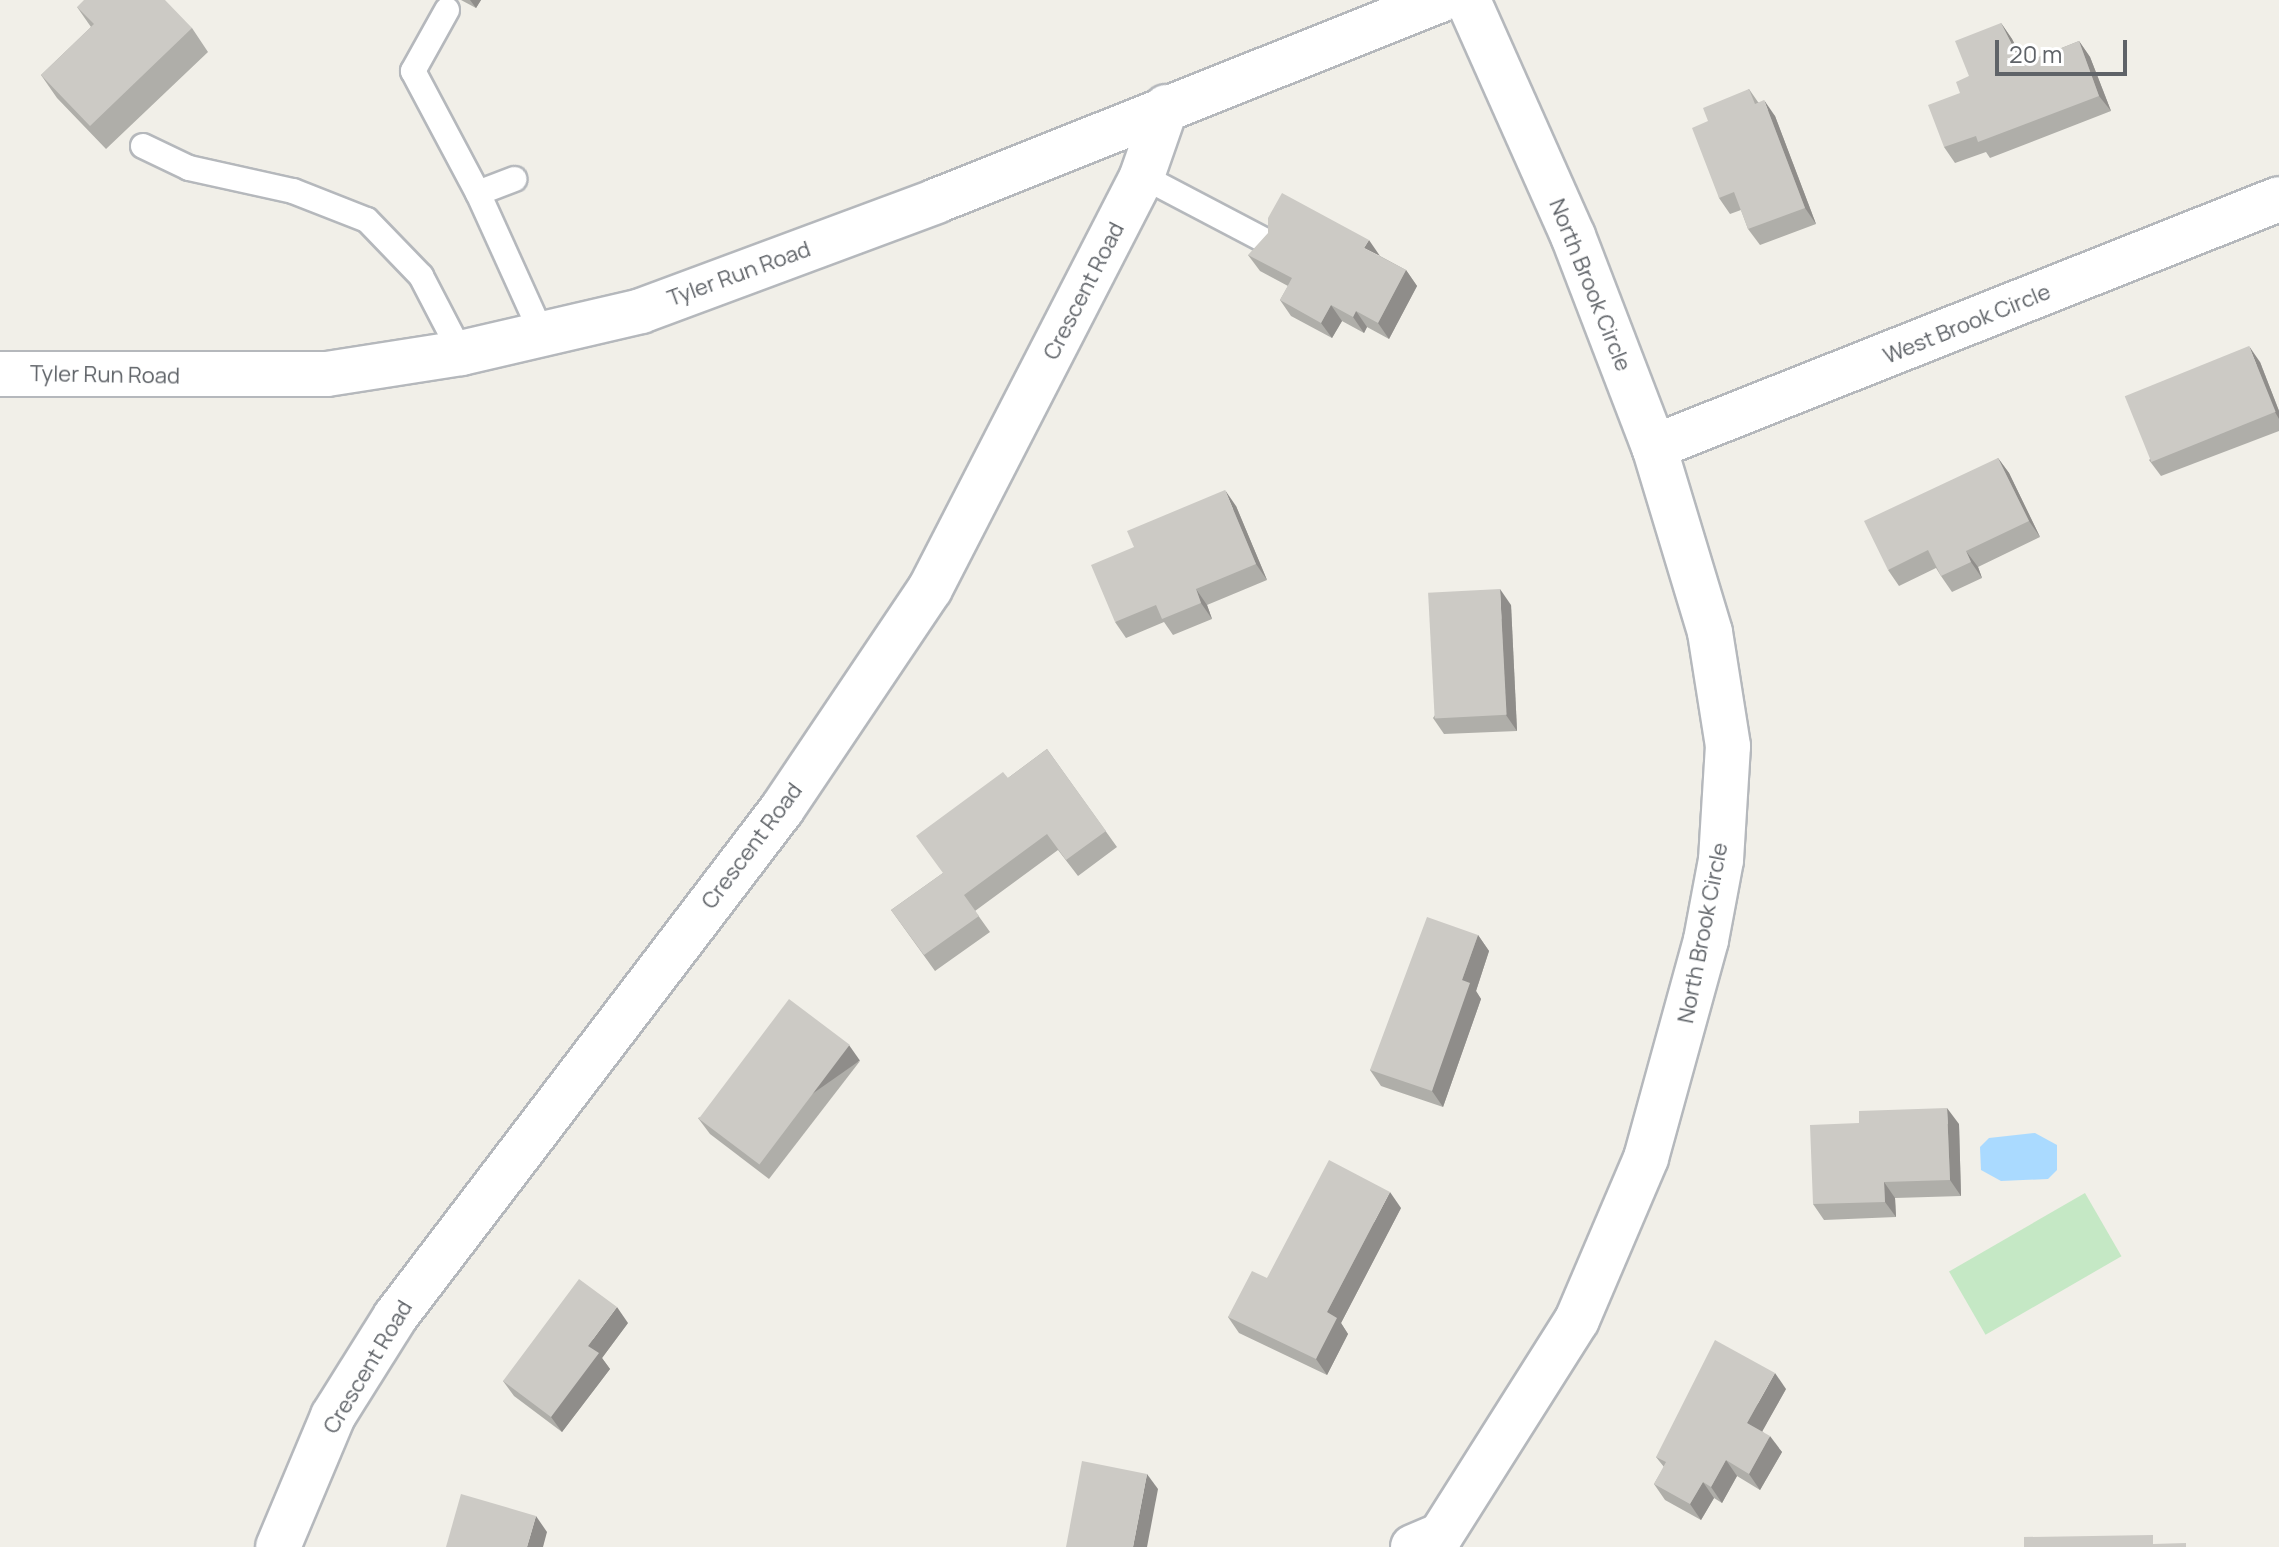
<!DOCTYPE html>
<style>
body{margin:0}
#map{position:relative;width:2279px;height:1547px;overflow:hidden;background:#f1efe8;font-family:Manrope,sans-serif}
div>[style]{position:absolute}
.green>*{inset:0;background:#c5e8c5;transform-origin:0 0}
.water>*{inset:0;background:#aadaff}
.roads{filter:drop-shadow(2px 0 #b5b8bc) drop-shadow(-2px 0 #b5b8bc) drop-shadow(0 2px #b5b8bc) drop-shadow(0 -2px #b5b8bc)}
.service>*{height:24px;margin:-12px;padding:0 12px;transform-origin:12px;border-radius:12px;background:#fff}
.minor>*{height:44px;margin:-22px;padding:0 22px;transform-origin:22px;border-radius:22px;background:#fff}
.tertiary>*{height:44px;margin:-22px;padding:0 22px;transform-origin:22px;border-radius:22px;background:#fff}
.wall>*{inset:0;background:#afaea9}
.shaded-wall>*{inset:0;background:#8f8d8a;transform-origin:0 0}
.building>*{inset:0;background:#cccac5;transform-origin:0 0}
span{translate:-50% -50%;white-space:nowrap;text-align:center;line-height:1.15;-webkit-text-stroke:6px #fff;paint-order:stroke}
.street-label{font-size:22px;color:#5f6368}
.scale{position:absolute;left:1995px;top:40px;width:132px;height:36px;box-sizing:border-box;border:4px solid #5f6368;border-top:0;padding-left:10px;font-size:24px;line-height:28px;white-space:nowrap;color:#5f6368;-webkit-text-stroke:6px #fff;paint-order:stroke}
</style>
<div id="map">
<div class="green">
<i style="left:2085px;top:1193px;width:73px;height:157px;rotate:60deg"></i>
</div>
<div class="water">
<i style="clip-path:polygon(2035px 1133px,2057px 1145px,2057px 1170px,2048px 1179px,2001px 1181px,1981px 1170px,1980px 1147px,1989px 1138px)"></i>
</div>
<div class="roads">
<div class="service">
<i style="left:447px;top:10px;width:70px;rotate:119.1deg"></i>
<i style="left:413px;top:71px;width:138px;rotate:62deg"></i>
<i style="left:478px;top:193px;width:155px;rotate:65.6deg"></i>
<i style="left:143px;top:146px;width:51px;rotate:25.6deg"></i>
<i style="left:189px;top:168px;width:107px;rotate:12.5deg"></i>
<i style="left:293px;top:191px;width:79px;rotate:21.4deg"></i>
<i style="left:367px;top:220px;width:78px;rotate:46deg"></i>
<i style="left:421px;top:276px;width:87px;rotate:62.5deg"></i>
<i style="left:1142px;top:176px;width:140px;rotate:27.7deg"></i>
<i style="left:478px;top:193px;width:39px;rotate:-21deg"></i>
</div>
<div class="minor">
<i style="left:1654px;top:447px;width:672px;rotate:-21.64deg"></i>
<i style="left:278px;top:1547px;width:142px;rotate:-67.2deg"></i>
<i style="left:333px;top:1416px;width:117px;rotate:-57.9deg"></i>
<i style="left:395px;top:1317px;width:639px;rotate:-52.7deg"></i>
<i style="left:782px;top:809px;width:265px;rotate:-56.1deg"></i>
<i style="left:930px;top:589px;width:464px;rotate:-62.8deg"></i>
<i style="left:1142px;top:176px;width:73px;rotate:-70.8deg"></i>
<i style="left:1413px;top:1547px;width:30px;rotate:-23deg"></i>
<i style="left:1441px;top:1535px;width:254px;rotate:-57.7deg"></i>
<i style="left:1577px;top:1320px;width:176px;rotate:-66.9deg"></i>
<i style="left:1646px;top:1158px;width:226px;rotate:-74.6deg"></i>
<i style="left:1706px;top:940px;width:81px;rotate:-79.4deg"></i>
<i style="left:1721px;top:860px;width:114px;rotate:-86.5deg"></i>
<i style="left:1728px;top:746px;width:115px;rotate:-99deg"></i>
<i style="left:1710px;top:632px;width:193px;rotate:-106.8deg"></i>
<i style="left:1654px;top:447px;width:226px;rotate:-111deg"></i>
<i style="left:1573px;top:236px;width:258px;rotate:-114deg"></i>
</div>
<div class="tertiary">
<i style="left:0;top:374px;width:327px"></i>
<i style="left:327px;top:374px;width:136px;rotate:-8.9deg"></i>
<i style="left:461px;top:353px;width:185px;rotate:-13.1deg"></i>
<i style="left:641px;top:311px;width:315px;rotate:-20.4deg"></i>
<i style="left:936px;top:201px;width:543px;rotate:-21.74deg"></i>
</div>
</div>
<div class="wall">
<i style="clip-path:polygon(461px 0,481px 0,476px 8px)"></i>
<i style="clip-path:polygon(77px 7px,192px 28px,208px 52px,106px 149px,57px 98px,41px 75px,91px 27px)"></i>
<i style="clip-path:polygon(2001px 23px,2012px 39px,2024px 63px,2079px 41px,2090px 57px,2111px 111px,1990px 158px,1986px 152px,1955px 163px,1944px 147px,1969px 76px)"></i>
<i style="clip-path:polygon(1749px 89px,1758px 102px,1775px 116px,1816px 224px,1760px 245px,1748px 229px,1741px 210px,1730px 214px,1719px 198px,1708px 121px)"></i>
<i style="clip-path:polygon(1248px 255px,1380px 256px,1406px 270px,1417px 286px,1389px 339px,1367px 327px,1364px 333px,1342px 321px,1332px 338px,1291px 316px,1280px 300px,1288px 286px,1260px 271px)"></i>
<i style="clip-path:polygon(2260px 362px,2279px 411px,2279px 431px,2161px 476px,2149px 460px)"></i>
<i style="clip-path:polygon(1998px 458px,2009px 473px,2040px 537px,1978px 567px,1982px 578px,1952px 592px,1941px 576px,1936px 568px,1899px 586px,1888px 570px)"></i>
<i style="clip-path:polygon(1236px 506px,1267px 580px,1207px 605px,1212px 619px,1173px 635px,1164px 622px,1126px 638px,1115px 622px)"></i>
<i style="clip-path:polygon(1511px 605px,1517px 731px,1444px 734px,1433px 718px)"></i>
<i style="clip-path:polygon(1047px 749px,1117px 847px,1078px 876px,1058px 850px,975px 911px,990px 932px,935px 971px,891px 910px,943px 873px,1008px 778px)"></i>
<i style="clip-path:polygon(1478px 935px,1489px 951px,1476px 991px,1481px 999px,1443px 1107px,1381px 1086px,1370px 1070px)"></i>
<i style="clip-path:polygon(860px 1061px,769px 1179px,710px 1134px,698px 1118px)"></i>
<i style="clip-path:polygon(1859px 1123px,1959px 1124px,1961px 1196px,1895px 1198px,1896px 1217px,1824px 1220px,1813px 1204px)"></i>
<i style="clip-path:polygon(1401px 1208px,1341px 1323px,1348px 1334px,1327px 1375px,1239px 1333px,1228px 1317px,1267px 1278px)"></i>
<i style="clip-path:polygon(628px 1323px,602px 1358px,610px 1369px,562px 1432px,514px 1396px,503px 1381px)"></i>
<i style="clip-path:polygon(1786px 1389px,1762px 1431px,1782px 1452px,1760px 1490px,1737px 1476px,1722px 1503px,1714px 1498px,1701px 1520px,1665px 1500px,1654px 1484px,1664px 1467px,1656px 1457px)"></i>
</div>
<div class="shaded-wall">
<i style="clip-path:polygon(470px 0,481px 0,476px 8px)"></i>
<i style="clip-path:polygon(2001px 23px,2012px 39px,2033px 79px,2022px 64px)"></i>
<i style="clip-path:polygon(2079px 41px,2090px 57px,2111px 111px,2099px 96px)"></i>
<i style="clip-path:polygon(1764px 100px,1775px 116px,1816px 224px,1805px 208px)"></i>
<i style="clip-path:polygon(1369px 240px,1380px 256px,1364px 248px)"></i>
<i style="clip-path:polygon(1406px 270px,1417px 286px,1389px 339px,1378px 323px)"></i>
<i style="clip-path:polygon(1331px 305px,1342px 321px,1332px 338px,1321px 323px)"></i>
<i style="clip-path:polygon(1356px 311px,1367px 327px,1364px 333px,1353px 317px)"></i>
<i style="clip-path:polygon(2249px 346px,2260px 362px,2279px 411px,2279px 419px,2275px 412px)"></i>
<i style="clip-path:polygon(1998px 458px,2009px 473px,2040px 537px,2029px 521px)"></i>
<i style="clip-path:polygon(1225px 490px,1236px 506px,1267px 580px,1256px 564px)"></i>
<i style="clip-path:polygon(1966px 551px,1978px 567px,1982px 578px,1971px 562px)"></i>
<i style="clip-path:polygon(1196px 589px,1207px 605px,1212px 619px,1201px 603px)"></i>
<i style="clip-path:polygon(1500px 589px,1511px 605px,1517px 731px,1506px 715px)"></i>
<i style="clip-path:polygon(1478px 935px,1489px 951px,1476px 991px,1481px 999px,1443px 1107px,1432px 1091px,1462px 980px)"></i>
<i style="left:849px;top:1045px;width:19px;height:149px;rotate:55deg"></i>
<i style="clip-path:polygon(1947px 1108px,1959px 1124px,1961px 1196px,1950px 1180px)"></i>
<i style="clip-path:polygon(1884px 1182px,1895px 1198px,1896px 1217px,1885px 1202px)"></i>
<i style="clip-path:polygon(1390px 1192px,1401px 1208px,1341px 1323px,1348px 1334px,1327px 1375px,1316px 1359px,1327px 1312px)"></i>
<i style="clip-path:polygon(617px 1307px,628px 1323px,602px 1358px,610px 1369px,562px 1432px,551px 1417px,588px 1346px)"></i>
<i style="clip-path:polygon(1775px 1373px,1786px 1389px,1758px 1439px,1747px 1423px)"></i>
<i style="clip-path:polygon(1770px 1436px,1782px 1452px,1760px 1490px,1749px 1474px)"></i>
<i style="clip-path:polygon(1726px 1460px,1737px 1476px,1722px 1503px,1711px 1487px)"></i>
<i style="clip-path:polygon(1147px 1474px,1158px 1489px,1147px 1547px,1133px 1547px)"></i>
<i style="clip-path:polygon(1703px 1482px,1714px 1498px,1701px 1520px,1690px 1504px)"></i>
<i style="clip-path:polygon(536px 1516px,547px 1532px,543px 1547px,527px 1547px)"></i>
</div>
<div class="building">
<i style="clip-path:polygon(84px 0,165px 0,192px 28px,90px 126px,41px 75px,94px 24px,77px 7px)"></i>
<i style="clip-path:polygon(2001px 23px,2022px 64px,2079px 41px,2099px 96px,1978px 142px,1976px 136px,1944px 147px,1928px 105px,1960px 93px,1956px 82px,1969px 76px,1955px 41px)"></i>
<i style="clip-path:polygon(1749px 89px,1755px 104px,1764px 100px,1805px 208px,1748px 229px,1734px 192px,1719px 198px,1692px 128px,1708px 121px,1703px 108px)"></i>
<i style="clip-path:polygon(1282px 193px,1369px 240px,1364px 248px,1406px 270px,1378px 323px,1356px 311px,1353px 317px,1331px 305px,1321px 323px,1280px 300px,1292px 278px,1248px 255px,1268px 233px,1268px 218px)"></i>
<i style="left:2249px;top:346px;width:71px;height:134px;rotate:68deg"></i>
<i style="clip-path:polygon(1998px 458px,2029px 521px,1966px 551px,1971px 562px,1941px 576px,1928px 550px,1888px 570px,1864px 521px)"></i>
<i style="clip-path:polygon(1225px 490px,1256px 564px,1196px 589px,1201px 603px,1162px 619px,1156px 605px,1115px 622px,1091px 565px,1134px 547px,1127px 531px)"></i>
<i style="left:1500px;top:589px;width:126px;height:72px;rotate:87deg"></i>
<i style="clip-path:polygon(1047px 749px,1106px 831px,1066px 860px,1047px 834px,964px 895px,979px 916px,924px 955px,891px 910px,943px 873px,916px 836px,1003px 772px,1008px 778px)"></i>
<i style="clip-path:polygon(1427px 917px,1478px 935px,1462px 980px,1470px 983px,1432px 1091px,1370px 1070px)"></i>
<i style="left:789px;top:999px;width:76px;height:150px;rotate:37deg"></i>
<i style="clip-path:polygon(1947px 1108px,1950px 1180px,1884px 1182px,1885px 1202px,1813px 1204px,1810px 1125px,1859px 1123px,1859px 1111px)"></i>
<i style="clip-path:polygon(1329px 1160px,1390px 1192px,1327px 1312px,1337px 1318px,1316px 1359px,1228px 1317px,1252px 1271px,1267px 1278px)"></i>
<i style="clip-path:polygon(579px 1279px,617px 1307px,588px 1346px,599px 1353px,551px 1417px,503px 1381px)"></i>
<i style="clip-path:polygon(1715px 1340px,1775px 1373px,1747px 1423px,1770px 1436px,1749px 1474px,1726px 1460px,1711px 1487px,1703px 1482px,1690px 1504px,1654px 1484px,1666px 1462px,1656px 1457px)"></i>
<i style="clip-path:polygon(1082px 1461px,1147px 1474px,1133px 1547px,1066px 1547px)"></i>
<i style="clip-path:polygon(461px 1494px,536px 1516px,527px 1547px,446px 1547px)"></i>
<i style="clip-path:polygon(2153px 1535px,2153px 1544px,2186px 1543px,2186px 1547px,2024px 1547px,2024px 1537px)"></i>
</div>
<div class="street-label">
<span style="left:739px;top:274px;rotate:-20deg">Tyler Run Road</span>
<span style="left:1590px;top:285px;rotate:68deg">North Brook Circle</span>
<span style="left:1084px;top:291px;rotate:-63deg">Crescent Road</span>
<span style="left:1967px;top:324px;rotate:-22deg">West Brook Circle</span>
<span style="left:105px;top:375px;rotate:1deg">Tyler Run Road</span>
<span style="left:752px;top:846px;rotate:-53deg">Crescent Road</span>
<span style="left:1703px;top:933px;rotate:-79deg">North Brook Circle</span>
<span style="left:368px;top:1367px;rotate:-59deg">Crescent Road</span>
</div>
<div class="scale">20 m</div>
</div>
